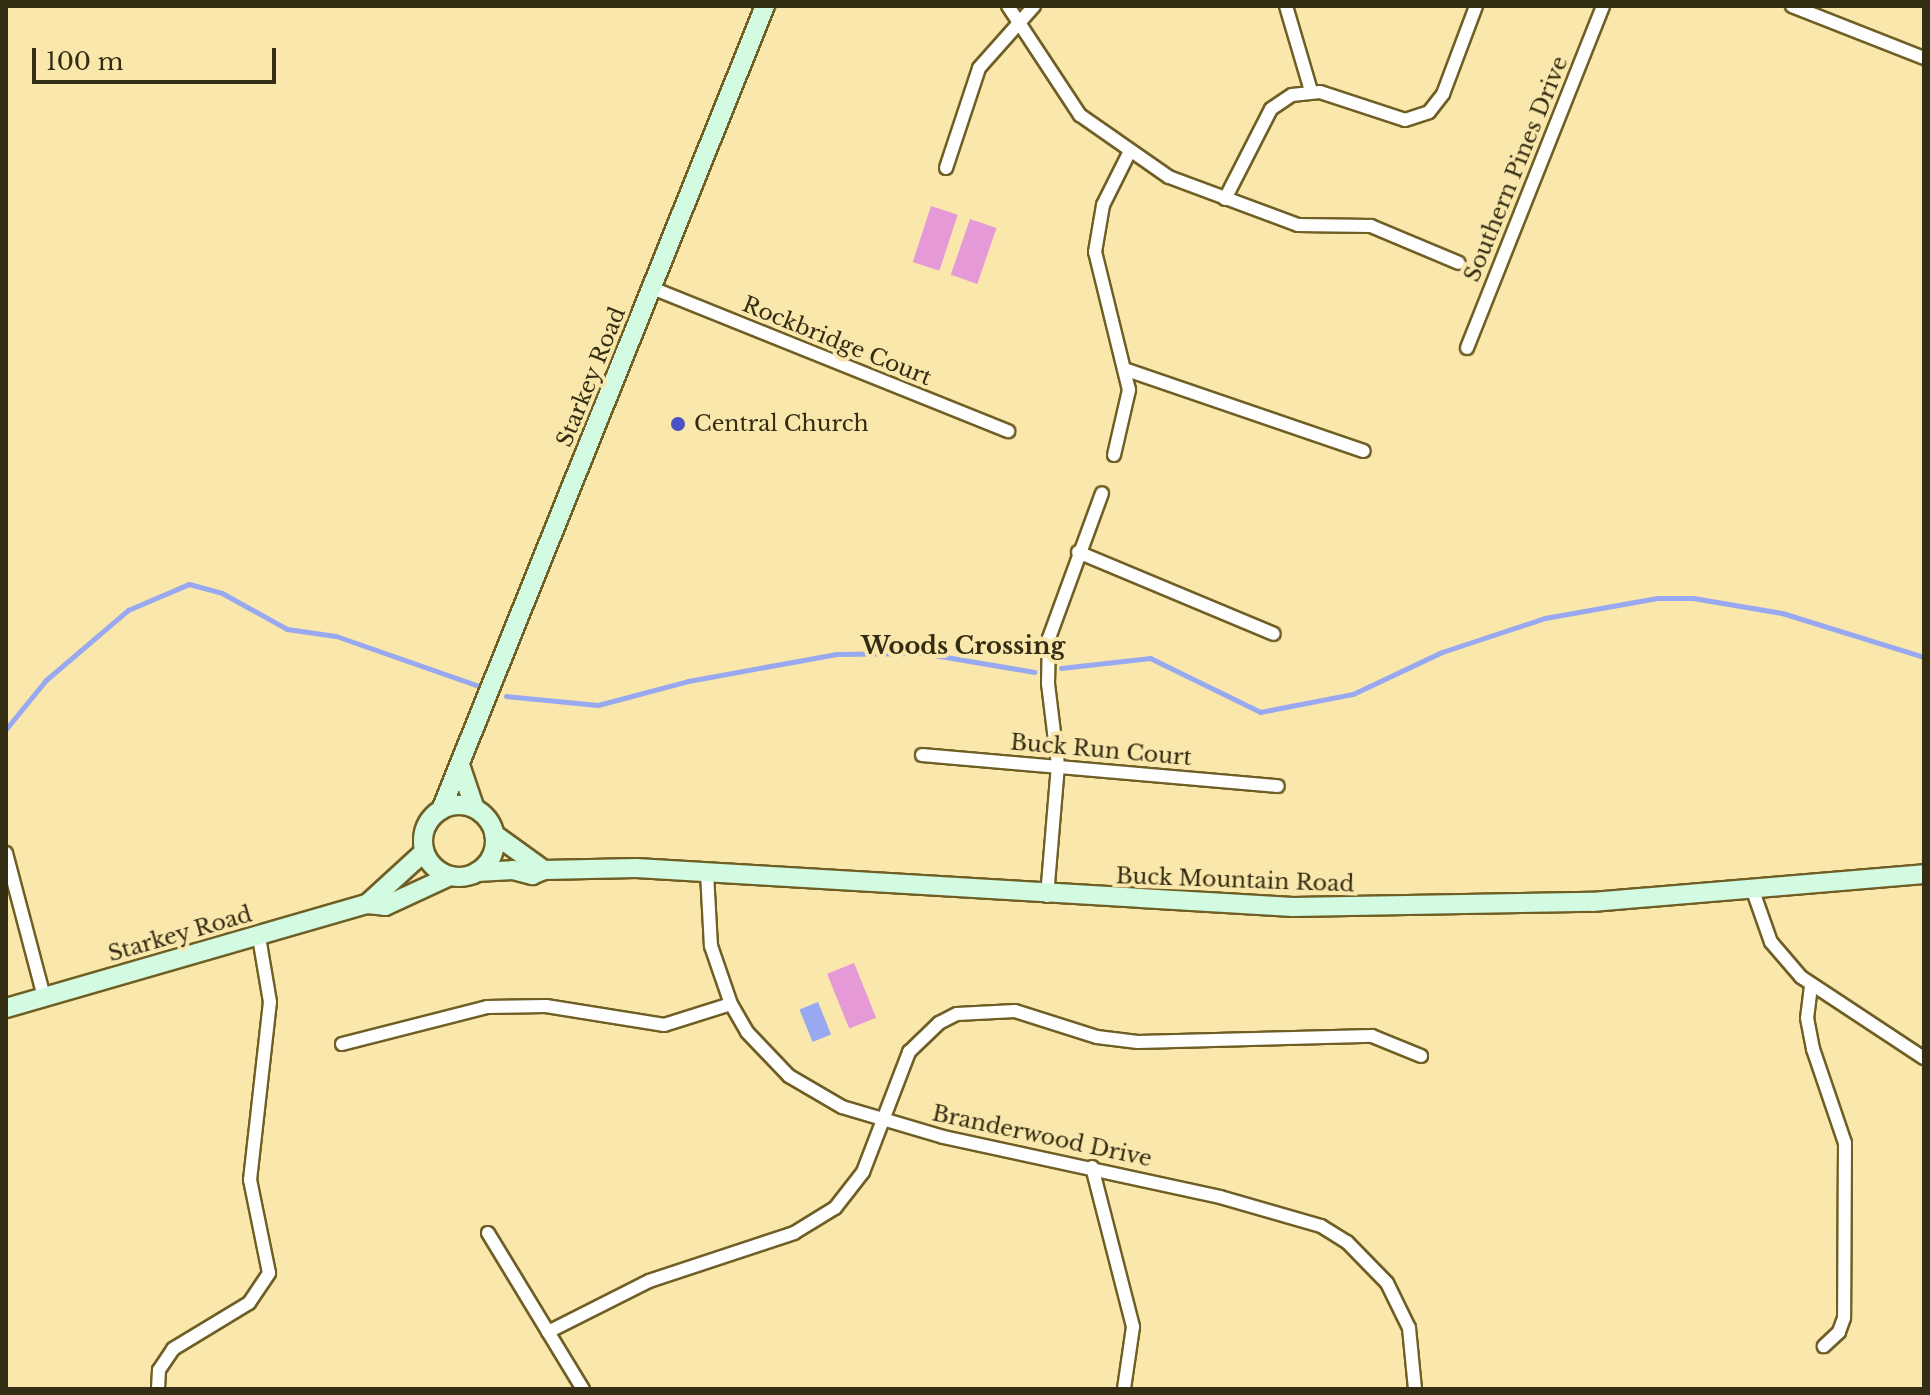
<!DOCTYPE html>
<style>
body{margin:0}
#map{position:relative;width:1930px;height:1395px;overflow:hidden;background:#f9e7ab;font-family:"Libre Baskerville",serif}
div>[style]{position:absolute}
.green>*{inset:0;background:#e599d6;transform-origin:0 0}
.water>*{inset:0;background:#98a9f1;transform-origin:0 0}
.stream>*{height:5px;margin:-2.5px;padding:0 2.5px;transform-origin:2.5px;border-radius:2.5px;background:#98a9f1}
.roads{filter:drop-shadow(2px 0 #6f5f25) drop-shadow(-2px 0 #6f5f25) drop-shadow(0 2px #6f5f25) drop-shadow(0 -2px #6f5f25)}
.minor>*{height:12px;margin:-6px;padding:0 6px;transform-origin:6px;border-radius:6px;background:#fff}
.secondary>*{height:18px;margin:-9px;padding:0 9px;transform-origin:9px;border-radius:9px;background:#d3fbe2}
.secondary>.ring{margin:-9px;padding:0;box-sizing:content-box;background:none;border:18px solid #d3fbe2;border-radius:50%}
.dots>*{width:22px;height:22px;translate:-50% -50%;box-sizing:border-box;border:4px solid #f9e7ab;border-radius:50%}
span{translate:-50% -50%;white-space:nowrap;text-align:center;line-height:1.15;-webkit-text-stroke:8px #f9e7ab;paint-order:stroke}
.street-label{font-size:22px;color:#332d14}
.poi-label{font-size:22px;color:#332d14}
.left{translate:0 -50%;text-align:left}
.neighbourhood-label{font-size:24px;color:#332d14;font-weight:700}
.frame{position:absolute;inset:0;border:8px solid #332d14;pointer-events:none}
.scale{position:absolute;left:32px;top:48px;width:244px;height:36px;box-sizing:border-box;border:4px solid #332d14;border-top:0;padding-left:10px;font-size:24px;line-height:28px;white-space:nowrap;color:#332d14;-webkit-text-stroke:6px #f9e7ab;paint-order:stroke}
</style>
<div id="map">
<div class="green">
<i style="left:931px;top:206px;width:28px;height:59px;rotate:18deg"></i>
<i style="left:970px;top:219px;width:28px;height:59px;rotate:19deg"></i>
<i style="left:854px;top:963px;width:59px;height:29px;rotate:68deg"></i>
</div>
<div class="water">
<i style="left:818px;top:1002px;width:35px;height:20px;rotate:68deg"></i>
</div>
<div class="stream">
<i style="left:1061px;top:668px;width:90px;rotate:-6.4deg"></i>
<i style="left:1150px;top:658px;width:123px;rotate:26.1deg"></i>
<i style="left:1260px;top:712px;width:95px;rotate:-11deg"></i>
<i style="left:1353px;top:694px;width:98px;rotate:-25.3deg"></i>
<i style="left:1442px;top:652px;width:108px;rotate:-18.3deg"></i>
<i style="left:1545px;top:618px;width:114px;rotate:-10.1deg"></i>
<i style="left:1657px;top:598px;width:36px"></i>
<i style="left:1693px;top:598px;width:90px;rotate:9.6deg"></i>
<i style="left:1782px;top:613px;width:149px;rotate:17.2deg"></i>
<i style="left:506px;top:696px;width:92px;rotate:5.6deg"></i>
<i style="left:598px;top:705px;width:93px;rotate:-14.9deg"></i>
<i style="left:688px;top:681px;width:151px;rotate:-10.3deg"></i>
<i style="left:837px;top:654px;width:85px;rotate:-0.7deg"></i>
<i style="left:922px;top:653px;width:114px;rotate:9.6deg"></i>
<i style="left:6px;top:729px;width:63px;rotate:-50.8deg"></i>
<i style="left:46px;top:680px;width:108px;rotate:-40.5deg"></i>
<i style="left:128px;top:610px;width:66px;rotate:-23.1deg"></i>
<i style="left:189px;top:584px;width:34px;rotate:15deg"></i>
<i style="left:222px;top:593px;width:74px;rotate:29deg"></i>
<i style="left:287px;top:629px;width:49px;rotate:8.1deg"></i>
<i style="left:336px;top:636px;width:151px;rotate:19.3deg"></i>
</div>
<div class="roads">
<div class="minor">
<i style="left:1008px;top:6px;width:131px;rotate:56.6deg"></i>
<i style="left:1080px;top:115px;width:108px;rotate:34.9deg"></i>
<i style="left:1169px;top:177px;width:138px;rotate:20.4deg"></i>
<i style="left:1298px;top:225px;width:73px;rotate:0.8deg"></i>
<i style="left:1371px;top:226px;width:95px;rotate:22.8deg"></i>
<i style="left:1286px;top:6px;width:89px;rotate:73.6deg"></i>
<i style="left:1792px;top:6px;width:142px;rotate:21.5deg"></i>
<i style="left:946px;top:168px;width:105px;rotate:-71.7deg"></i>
<i style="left:979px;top:68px;width:83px;rotate:-48.4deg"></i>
<i style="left:1225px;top:199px;width:101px;rotate:-62.9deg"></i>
<i style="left:1271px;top:109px;width:25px;rotate:-34deg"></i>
<i style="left:1292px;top:95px;width:28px;rotate:-6deg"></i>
<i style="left:1320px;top:92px;width:89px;rotate:18.2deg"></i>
<i style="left:1405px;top:120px;width:25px;rotate:-18deg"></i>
<i style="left:1429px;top:112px;width:23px;rotate:-52deg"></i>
<i style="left:1443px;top:94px;width:94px;rotate:-69.4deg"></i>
<i style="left:652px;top:288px;width:384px;rotate:21.9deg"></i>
<i style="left:1467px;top:348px;width:368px;rotate:-68.3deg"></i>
<i style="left:1127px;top:370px;width:250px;rotate:18.9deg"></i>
<i style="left:1114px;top:455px;width:67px;rotate:-77deg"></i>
<i style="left:1129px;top:390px;width:142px;rotate:-103.8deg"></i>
<i style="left:1095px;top:252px;width:48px;rotate:-80.3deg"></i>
<i style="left:1103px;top:205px;width:58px;rotate:-63.4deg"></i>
<i style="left:1078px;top:552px;width:212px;rotate:22.7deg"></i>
<i style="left:922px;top:755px;width:357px;rotate:5deg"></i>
<i style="left:6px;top:853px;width:149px;rotate:75.2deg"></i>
<i style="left:707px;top:873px;width:73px;rotate:86.9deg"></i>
<i style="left:711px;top:946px;width:61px;rotate:71deg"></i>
<i style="left:731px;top:1004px;width:32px;rotate:60deg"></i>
<i style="left:747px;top:1032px;width:61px;rotate:46.3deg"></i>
<i style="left:789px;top:1076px;width:61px;rotate:30.3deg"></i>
<i style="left:842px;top:1107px;width:105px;rotate:16.5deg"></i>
<i style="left:943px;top:1137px;width:283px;rotate:12.2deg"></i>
<i style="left:1220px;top:1197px;width:105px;rotate:16deg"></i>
<i style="left:1321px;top:1226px;width:31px;rotate:32deg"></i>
<i style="left:1347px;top:1242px;width:57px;rotate:45.7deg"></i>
<i style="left:1387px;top:1283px;width:50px;rotate:63.9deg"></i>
<i style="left:1409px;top:1328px;width:61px;rotate:84.4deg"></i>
<i style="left:1753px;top:891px;width:54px;rotate:70.6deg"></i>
<i style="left:1771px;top:942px;width:46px;rotate:49.4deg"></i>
<i style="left:1801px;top:977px;width:147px;rotate:33.4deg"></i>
<i style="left:1047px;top:896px;width:131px;rotate:-85.2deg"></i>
<i style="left:1058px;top:765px;width:82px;rotate:-97deg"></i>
<i style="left:1048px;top:684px;width:46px;rotate:-88.8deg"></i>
<i style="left:1049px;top:638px;width:154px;rotate:-69.9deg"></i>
<i style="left:1811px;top:986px;width:32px;rotate:97deg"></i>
<i style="left:1807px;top:1018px;width:32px;rotate:79deg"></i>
<i style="left:1813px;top:1049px;width:99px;rotate:71.2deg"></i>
<i style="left:1845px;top:1143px;width:175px;rotate:90.3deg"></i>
<i style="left:1844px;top:1318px;width:15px;rotate:110deg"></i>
<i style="left:1839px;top:1332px;width:21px;rotate:137deg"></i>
<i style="left:342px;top:1044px;width:150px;rotate:-14.3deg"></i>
<i style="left:487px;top:1007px;width:59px;rotate:-1deg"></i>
<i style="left:546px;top:1006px;width:120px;rotate:9.1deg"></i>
<i style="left:664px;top:1025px;width:70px;rotate:-17.4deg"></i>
<i style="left:1092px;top:1167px;width:165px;rotate:75.6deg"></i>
<i style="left:1133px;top:1327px;width:63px;rotate:98.3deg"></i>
<i style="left:488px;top:1233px;width:183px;rotate:58.7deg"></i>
<i style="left:548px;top:1332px;width:113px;rotate:-26.8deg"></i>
<i style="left:649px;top:1281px;width:153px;rotate:-18.3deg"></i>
<i style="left:794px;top:1233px;width:48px;rotate:-31.4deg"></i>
<i style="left:835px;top:1208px;width:46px;rotate:-52.1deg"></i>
<i style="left:863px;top:1172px;width:129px;rotate:-69deg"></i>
<i style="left:909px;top:1052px;width:42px;rotate:-44deg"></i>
<i style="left:939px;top:1023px;width:20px;rotate:-27deg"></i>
<i style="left:957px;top:1014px;width:58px;rotate:-3deg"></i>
<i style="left:1015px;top:1011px;width:86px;rotate:17.6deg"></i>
<i style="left:1097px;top:1037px;width:41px;rotate:7deg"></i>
<i style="left:1138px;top:1042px;width:234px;rotate:-1.5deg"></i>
<i style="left:1372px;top:1036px;width:53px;rotate:22.2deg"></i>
<i style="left:158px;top:1389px;width:19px;rotate:-87deg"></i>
<i style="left:159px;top:1370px;width:25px;rotate:-56deg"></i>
<i style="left:173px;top:1349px;width:89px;rotate:-31.2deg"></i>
<i style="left:249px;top:1303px;width:36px;rotate:-56deg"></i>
<i style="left:269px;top:1273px;width:95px;rotate:-101.5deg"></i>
<i style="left:250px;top:1180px;width:179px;rotate:-83.6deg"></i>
<i style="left:270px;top:1002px;width:66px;rotate:-99.6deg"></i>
</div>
<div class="secondary">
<i style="left:460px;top:765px;width:46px;rotate:71.2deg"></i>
<i class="ring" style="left:423px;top:805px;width:54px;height:54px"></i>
<i style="left:441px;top:810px;width:867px;rotate:-68.05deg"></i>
<i style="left:494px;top:834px;width:62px;rotate:35.8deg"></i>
<i style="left:477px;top:872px;width:36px;rotate:-3deg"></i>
<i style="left:513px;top:870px;width:20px;rotate:15deg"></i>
<i style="left:532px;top:875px;width:13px;rotate:-23deg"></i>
<i style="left:544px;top:870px;width:92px;rotate:-1.2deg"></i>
<i style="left:636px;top:868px;width:658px;rotate:3.4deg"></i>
<i style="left:1293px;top:907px;width:299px;rotate:-1deg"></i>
<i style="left:1592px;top:902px;width:333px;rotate:-4.8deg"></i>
<i style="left:367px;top:904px;width:18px;rotate:6deg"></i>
<i style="left:385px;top:906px;width:72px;rotate:-24.8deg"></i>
<i style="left:6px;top:1008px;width:376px;rotate:-16.1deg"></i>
<i style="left:367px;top:904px;width:77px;rotate:-42.4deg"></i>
</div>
</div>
<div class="dots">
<i style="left:678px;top:424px;background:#4752c7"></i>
</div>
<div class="street-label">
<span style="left:1516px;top:169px;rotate:-68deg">Southern Pines Drive</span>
<span style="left:837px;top:341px;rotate:22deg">Rockbridge Court</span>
<span style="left:591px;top:377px;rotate:-68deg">Starkey Road</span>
<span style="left:1101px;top:750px;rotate:5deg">Buck Run Court</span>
<span style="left:1235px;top:880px;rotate:2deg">Buck Mountain Road</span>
<span style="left:180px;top:934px;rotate:-16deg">Starkey Road</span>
<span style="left:1042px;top:1136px;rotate:12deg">Branderwood Drive</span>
</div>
<div class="poi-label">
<span class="left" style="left:694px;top:424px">Central Church</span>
</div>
<div class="neighbourhood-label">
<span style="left:963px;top:646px">Woods Crossing</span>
</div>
<div class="frame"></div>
<div class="scale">100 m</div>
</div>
